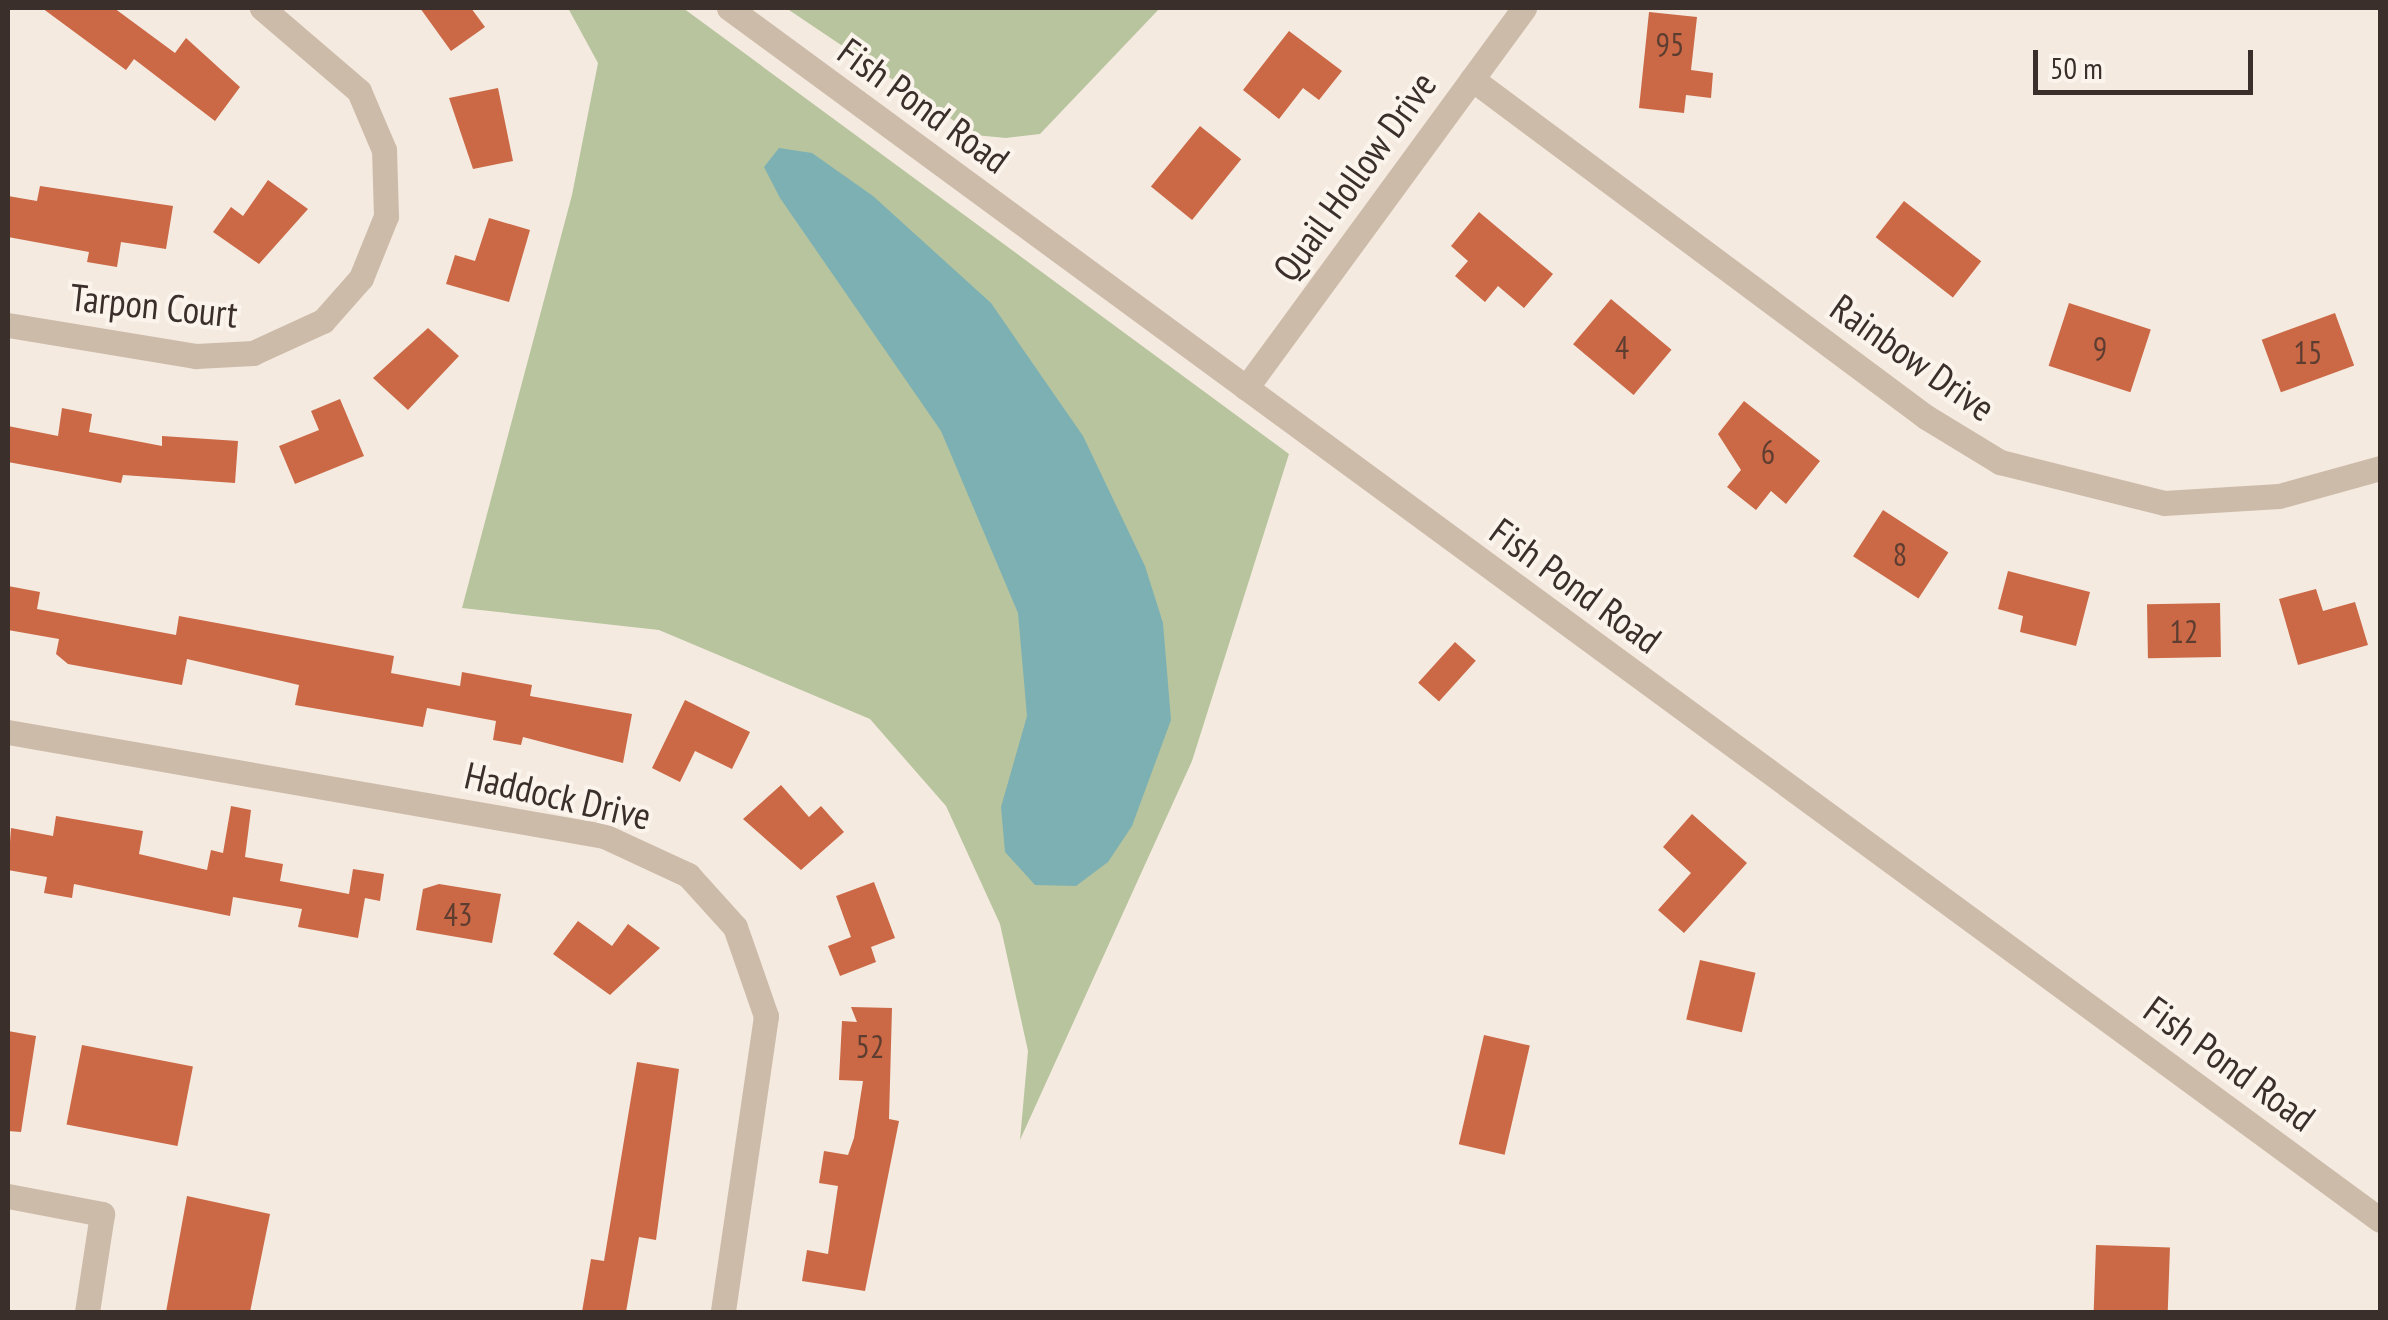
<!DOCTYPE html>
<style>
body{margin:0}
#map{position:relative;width:2388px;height:1320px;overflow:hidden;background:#f4eadf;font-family:"PT Sans Narrow",sans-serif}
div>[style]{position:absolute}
.green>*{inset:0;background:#b7c49e}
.water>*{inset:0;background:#7db0b3}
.building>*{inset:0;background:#cb6846;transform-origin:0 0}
.minor>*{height:25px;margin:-12.5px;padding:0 12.5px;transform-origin:12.5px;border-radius:12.5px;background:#cdbbaa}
span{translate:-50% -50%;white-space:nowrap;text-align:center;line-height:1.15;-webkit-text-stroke:8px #fbf4ec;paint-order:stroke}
.number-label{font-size:32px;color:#5e3d31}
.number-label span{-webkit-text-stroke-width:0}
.street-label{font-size:38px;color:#3a2f2a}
.frame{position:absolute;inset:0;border:10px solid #3a2f2a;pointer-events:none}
.scale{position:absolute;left:2033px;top:50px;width:220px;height:45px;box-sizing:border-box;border:5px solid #3a2f2a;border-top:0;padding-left:12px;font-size:30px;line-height:35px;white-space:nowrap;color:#3a2f2a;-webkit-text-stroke:8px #fbf4ec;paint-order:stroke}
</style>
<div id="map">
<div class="green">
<i style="clip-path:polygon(568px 8px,683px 8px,1289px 454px,1192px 761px,1020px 1140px,1028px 1051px,1000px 924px,946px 806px,870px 719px,659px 630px,462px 608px,572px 195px,598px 63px)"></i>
<i style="clip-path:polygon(786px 8px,1160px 8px,1040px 134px,1006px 138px,975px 135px)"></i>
</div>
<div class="water">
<i style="clip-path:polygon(779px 148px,812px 153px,873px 196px,991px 303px,1083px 436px,1145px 566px,1163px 623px,1171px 720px,1132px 826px,1108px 862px,1076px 886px,1035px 885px,1005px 852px,1001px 807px,1027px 716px,1018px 613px,941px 431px,780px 198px,764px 167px)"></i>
</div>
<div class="building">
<i style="clip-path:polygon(42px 8px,114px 8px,175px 53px,186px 38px,240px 87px,215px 121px,134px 59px,126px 70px)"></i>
<i style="clip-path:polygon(420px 8px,471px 8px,485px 27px,451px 51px)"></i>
<i style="clip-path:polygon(1649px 12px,1697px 17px,1691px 70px,1713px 73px,1711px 98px,1686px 95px,1684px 113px,1639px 108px)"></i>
<i style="clip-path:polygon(1289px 31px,1342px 71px,1319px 100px,1303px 88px,1279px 119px,1243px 90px)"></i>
<i style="clip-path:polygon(498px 88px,513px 161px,473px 169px,449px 98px)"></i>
<i style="left:1200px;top:126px;width:53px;height:78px;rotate:39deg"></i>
<i style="clip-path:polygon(268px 180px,308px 209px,259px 264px,213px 232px,231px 207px,243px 216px)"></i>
<i style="clip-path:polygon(40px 186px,173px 206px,166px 249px,121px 242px,117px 267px,87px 262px,89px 252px,8px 237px,8px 196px,37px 201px)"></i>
<i style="left:1904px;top:201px;width:98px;height:46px;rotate:38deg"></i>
<i style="clip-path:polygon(1479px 212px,1553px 274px,1524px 308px,1498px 286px,1485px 302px,1455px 276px,1468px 261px,1451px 246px)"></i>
<i style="clip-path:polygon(489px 218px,530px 230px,509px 302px,446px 284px,455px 255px,475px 261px)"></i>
<i style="left:1611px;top:299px;width:79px;height:59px;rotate:40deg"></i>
<i style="left:2069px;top:303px;width:86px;height:66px;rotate:18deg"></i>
<i style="left:2335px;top:313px;width:56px;height:78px;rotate:70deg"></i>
<i style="clip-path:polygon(428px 328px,459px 356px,408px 410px,373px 378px)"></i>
<i style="clip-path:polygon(340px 399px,364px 456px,295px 484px,279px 446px,319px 430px,311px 411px)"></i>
<i style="clip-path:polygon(1744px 401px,1820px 461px,1786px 504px,1771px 491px,1756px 510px,1727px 487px,1741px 470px,1718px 434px)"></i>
<i style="clip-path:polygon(62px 408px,92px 414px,89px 432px,162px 446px,162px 436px,238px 441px,235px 483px,123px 475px,121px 483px,8px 462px,8px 426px,58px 436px)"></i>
<i style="left:1883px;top:510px;width:78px;height:55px;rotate:33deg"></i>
<i style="clip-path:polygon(2008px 571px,2090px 592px,2076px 646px,2020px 632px,2023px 616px,1998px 609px)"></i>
<i style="clip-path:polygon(8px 586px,40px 592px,37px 609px,176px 635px,179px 616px,394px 656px,391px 673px,460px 686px,462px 672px,532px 685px,530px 696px,632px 714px,623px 763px,523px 737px,521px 745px,493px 740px,496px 721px,427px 708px,423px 727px,295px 705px,299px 685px,187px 659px,182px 685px,68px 664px,56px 654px,59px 639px,8px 630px)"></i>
<i style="clip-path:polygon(2316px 589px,2323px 611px,2355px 602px,2368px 645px,2298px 665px,2279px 599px)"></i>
<i style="left:2220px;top:603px;width:54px;height:73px;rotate:89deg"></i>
<i style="left:1455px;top:642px;width:28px;height:55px;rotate:42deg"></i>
<i style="clip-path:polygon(685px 700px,750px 732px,732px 769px,695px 751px,680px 782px,652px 768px)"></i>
<i style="clip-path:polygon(781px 785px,809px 817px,821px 806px,844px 832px,801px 870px,743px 819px)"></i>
<i style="clip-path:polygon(231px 806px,251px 810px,245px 857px,283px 864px,280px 881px,349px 894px,353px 869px,384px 874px,380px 901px,365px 898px,358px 938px,298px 927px,302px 909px,233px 897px,230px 916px,74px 884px,72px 898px,44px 893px,47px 877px,8px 870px,11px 828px,53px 836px,56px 816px,143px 831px,139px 854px,207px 870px,211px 850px,223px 853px)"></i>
<i style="clip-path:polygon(1692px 814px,1747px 863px,1684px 933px,1658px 910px,1691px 873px,1663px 847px)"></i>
<i style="clip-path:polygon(874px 882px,895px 938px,871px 947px,876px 962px,840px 976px,828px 946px,851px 937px,836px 896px)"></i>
<i style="clip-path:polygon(439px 884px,501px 894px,492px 943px,416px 930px,423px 889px)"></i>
<i style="clip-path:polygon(578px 921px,612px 946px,628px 924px,660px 948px,610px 995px,553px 954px)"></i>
<i style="left:1700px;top:960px;width:57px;height:61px;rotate:13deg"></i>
<i style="clip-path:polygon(851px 1007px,892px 1008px,889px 1119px,899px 1121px,865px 1291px,802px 1281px,807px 1250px,828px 1254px,838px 1186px,819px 1183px,824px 1151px,848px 1155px,854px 1138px,863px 1081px,839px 1080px,842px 1021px,857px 1022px)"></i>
<i style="clip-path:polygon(8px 1031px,36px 1036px,21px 1132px,8px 1131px)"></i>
<i style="left:1484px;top:1035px;width:47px;height:112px;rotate:13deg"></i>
<i style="left:82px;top:1045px;width:113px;height:81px;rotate:11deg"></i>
<i style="clip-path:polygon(637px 1062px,679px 1069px,656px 1240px,639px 1237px,626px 1312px,582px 1312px,591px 1259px,604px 1261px)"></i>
<i style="clip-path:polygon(187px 1196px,270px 1214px,250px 1312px,166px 1312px)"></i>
<i style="left:2096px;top:1245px;width:74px;height:67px;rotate:2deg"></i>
</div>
<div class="minor">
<i style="left:729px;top:8px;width:2048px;rotate:36.28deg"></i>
<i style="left:1472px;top:79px;width:566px;rotate:36.67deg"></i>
<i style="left:1926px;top:417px;width:87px;rotate:31.3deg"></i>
<i style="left:2000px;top:462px;width:169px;rotate:14deg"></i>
<i style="left:2164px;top:503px;width:115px;rotate:-3.5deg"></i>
<i style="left:2279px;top:496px;width:105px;rotate:-15.5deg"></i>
<i style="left:8px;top:325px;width:191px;rotate:9.4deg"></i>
<i style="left:196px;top:356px;width:57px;rotate:-3deg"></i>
<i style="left:253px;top:353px;width:77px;rotate:-24.6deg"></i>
<i style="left:323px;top:321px;width:57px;rotate:-48.5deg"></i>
<i style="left:361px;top:278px;width:67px;rotate:-68deg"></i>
<i style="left:386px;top:216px;width:66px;rotate:-91.7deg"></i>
<i style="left:384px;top:150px;width:64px;rotate:-113deg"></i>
<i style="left:359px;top:91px;width:128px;rotate:-139.4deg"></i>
<i style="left:1246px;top:388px;width:471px;rotate:-53.8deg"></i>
<i style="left:8px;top:732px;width:605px;rotate:9.9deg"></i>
<i style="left:604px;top:836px;width:93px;rotate:24.9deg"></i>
<i style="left:688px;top:875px;width:70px;rotate:47.9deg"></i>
<i style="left:735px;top:927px;width:94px;rotate:70.8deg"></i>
<i style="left:766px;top:1016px;width:299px;rotate:98.3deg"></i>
<i style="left:8px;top:1196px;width:96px;rotate:10.8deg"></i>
<i style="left:102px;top:1214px;width:99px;rotate:98.7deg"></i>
</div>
<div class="number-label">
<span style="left:1670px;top:44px">95</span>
<span style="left:1622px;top:347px">4</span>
<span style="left:2100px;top:348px">9</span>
<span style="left:2308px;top:352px">15</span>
<span style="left:1768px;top:452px">6</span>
<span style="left:1900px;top:554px">8</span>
<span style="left:2184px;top:631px">12</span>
<span style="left:458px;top:914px">43</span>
<span style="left:870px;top:1046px">52</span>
</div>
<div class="street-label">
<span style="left:924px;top:105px;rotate:36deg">Fish Pond Road</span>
<span style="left:1354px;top:176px;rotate:-54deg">Quail Hollow Drive</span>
<span style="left:154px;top:305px;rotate:6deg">Tarpon Court</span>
<span style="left:1913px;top:357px;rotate:35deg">Rainbow Drive</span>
<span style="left:1576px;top:585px;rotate:36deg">Fish Pond Road</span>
<span style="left:558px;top:795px;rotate:13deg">Haddock Drive</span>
<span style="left:2230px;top:1063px;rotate:36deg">Fish Pond Road</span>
</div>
<div class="frame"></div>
<div class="scale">50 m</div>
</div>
